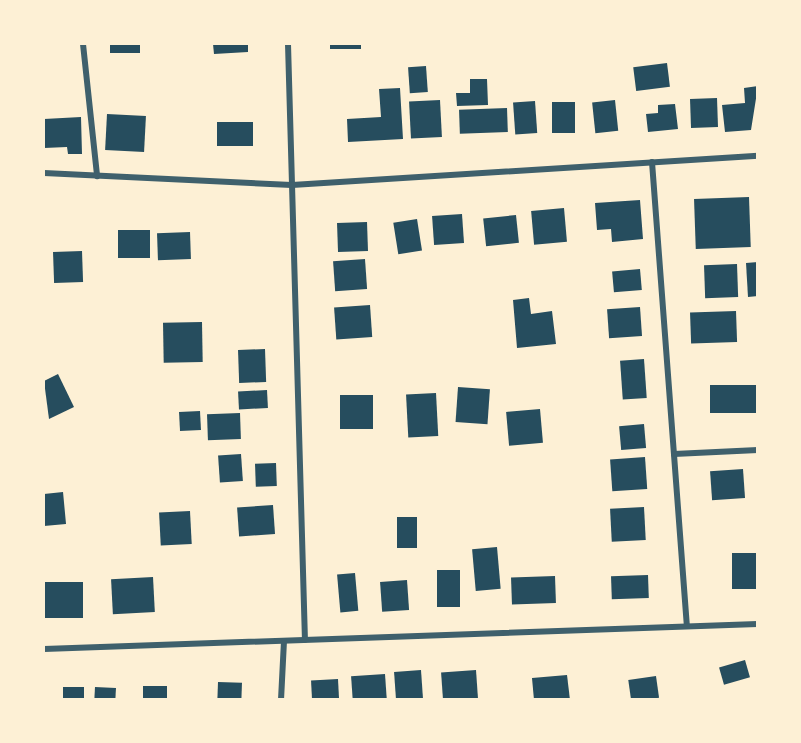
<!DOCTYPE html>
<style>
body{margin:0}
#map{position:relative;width:801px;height:743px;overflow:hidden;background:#fdf0d5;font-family:Ubuntu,sans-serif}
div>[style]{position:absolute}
.building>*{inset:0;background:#264d5e;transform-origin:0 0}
.minor>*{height:6px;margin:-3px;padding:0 3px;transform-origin:3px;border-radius:3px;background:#3f606c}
span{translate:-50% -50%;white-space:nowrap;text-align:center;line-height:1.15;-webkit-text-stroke:4.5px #fdf0d5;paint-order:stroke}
.frame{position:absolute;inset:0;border:45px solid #fdf0d5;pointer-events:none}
</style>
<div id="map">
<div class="building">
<i style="left:110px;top:44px;width:30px;height:9px"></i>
<i style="clip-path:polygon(213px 44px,248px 44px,248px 52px,214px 54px)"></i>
<i style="left:330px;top:44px;width:31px;height:5px"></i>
<i style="left:667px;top:63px;width:24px;height:34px;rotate:83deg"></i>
<i style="left:426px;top:66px;width:26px;height:18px;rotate:86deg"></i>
<i style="clip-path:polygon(470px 79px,487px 79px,488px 105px,457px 106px,456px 93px,470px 93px)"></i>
<i style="clip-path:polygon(758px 86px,751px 130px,725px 132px,722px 105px,745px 103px,744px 88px)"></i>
<i style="clip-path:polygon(400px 88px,403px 139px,348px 142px,347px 119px,381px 117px,379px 89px)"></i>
<i style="left:717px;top:98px;width:29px;height:27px;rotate:88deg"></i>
<i style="left:440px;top:100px;width:37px;height:31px;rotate:87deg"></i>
<i style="left:615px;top:100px;width:31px;height:23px;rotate:84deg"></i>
<i style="left:535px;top:101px;width:32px;height:22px;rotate:86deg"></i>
<i style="left:552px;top:102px;width:23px;height:31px"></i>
<i style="clip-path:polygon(675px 104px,678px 129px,648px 132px,646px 114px,658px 113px,658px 105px)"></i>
<i style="left:507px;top:108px;width:24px;height:48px;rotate:88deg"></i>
<i style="left:107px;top:114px;width:39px;height:36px;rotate:3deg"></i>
<i style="clip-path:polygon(81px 117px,82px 154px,68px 154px,67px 147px,44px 148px,44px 119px)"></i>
<i style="left:217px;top:122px;width:36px;height:24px"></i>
<i style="left:749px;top:197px;width:50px;height:55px;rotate:88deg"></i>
<i style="clip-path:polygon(640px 200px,643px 239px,612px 242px,611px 229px,597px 230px,595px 203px)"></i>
<i style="left:564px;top:208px;width:34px;height:33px;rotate:85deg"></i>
<i style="left:462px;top:214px;width:29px;height:30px;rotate:86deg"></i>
<i style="left:516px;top:215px;width:28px;height:33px;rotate:84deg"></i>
<i style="left:417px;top:219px;width:32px;height:24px;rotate:81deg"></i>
<i style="left:367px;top:222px;width:29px;height:30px;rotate:88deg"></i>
<i style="left:118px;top:230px;width:32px;height:28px"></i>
<i style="left:190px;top:232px;width:27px;height:33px;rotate:88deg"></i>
<i style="left:82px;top:251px;width:31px;height:29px;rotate:88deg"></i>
<i style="left:365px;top:259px;width:30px;height:32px;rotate:86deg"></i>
<i style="clip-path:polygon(758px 262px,758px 296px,748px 297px,746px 263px)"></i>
<i style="left:737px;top:264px;width:33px;height:33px;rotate:88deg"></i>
<i style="left:640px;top:269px;width:21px;height:28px;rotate:85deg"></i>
<i style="clip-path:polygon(529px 298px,531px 314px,552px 311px,556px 344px,517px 348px,513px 300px)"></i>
<i style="left:370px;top:305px;width:32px;height:36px;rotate:86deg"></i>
<i style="left:640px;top:307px;width:29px;height:33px;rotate:86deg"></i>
<i style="left:736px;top:311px;width:31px;height:46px;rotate:88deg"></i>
<i style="left:202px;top:322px;width:40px;height:39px;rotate:89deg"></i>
<i style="left:265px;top:349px;width:33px;height:27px;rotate:88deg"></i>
<i style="left:644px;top:359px;width:39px;height:24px;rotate:86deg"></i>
<i style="clip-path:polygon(58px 374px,74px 407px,49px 419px,44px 381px)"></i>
<i style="left:710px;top:385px;width:47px;height:28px"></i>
<i style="left:458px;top:387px;width:32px;height:35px;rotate:4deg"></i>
<i style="left:267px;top:390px;width:18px;height:29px;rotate:87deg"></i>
<i style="left:436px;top:393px;width:43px;height:30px;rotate:87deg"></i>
<i style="left:373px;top:395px;width:34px;height:33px;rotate:90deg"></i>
<i style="left:540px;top:409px;width:34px;height:34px;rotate:85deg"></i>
<i style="left:200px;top:411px;width:19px;height:21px;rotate:87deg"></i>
<i style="left:240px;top:413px;width:26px;height:33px;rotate:88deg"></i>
<i style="left:644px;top:424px;width:24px;height:25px;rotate:85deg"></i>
<i style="left:241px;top:454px;width:27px;height:23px;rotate:86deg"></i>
<i style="left:645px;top:457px;width:32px;height:35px;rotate:86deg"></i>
<i style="left:276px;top:463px;width:23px;height:21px;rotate:88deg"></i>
<i style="left:743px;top:469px;width:29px;height:33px;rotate:86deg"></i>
<i style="clip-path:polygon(63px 492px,66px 524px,44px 526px,44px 494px)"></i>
<i style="left:273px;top:505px;width:29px;height:36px;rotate:86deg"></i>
<i style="left:644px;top:507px;width:33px;height:34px;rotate:87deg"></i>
<i style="left:190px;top:511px;width:33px;height:31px;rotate:87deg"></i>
<i style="left:397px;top:517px;width:20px;height:31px"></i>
<i style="left:497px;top:547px;width:42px;height:25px;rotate:85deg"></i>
<i style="left:758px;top:553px;width:36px;height:26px;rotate:90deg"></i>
<i style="left:437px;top:570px;width:23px;height:37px"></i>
<i style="left:355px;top:573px;width:38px;height:18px;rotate:85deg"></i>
<i style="left:648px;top:575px;width:23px;height:37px;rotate:88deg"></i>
<i style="left:555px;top:576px;width:27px;height:44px;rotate:88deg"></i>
<i style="left:153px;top:577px;width:35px;height:42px;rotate:87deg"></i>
<i style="left:407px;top:580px;width:30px;height:27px;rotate:86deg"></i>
<i style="left:44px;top:582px;width:39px;height:36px"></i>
<i style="left:745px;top:660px;width:18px;height:27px;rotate:74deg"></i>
<i style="left:421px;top:670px;width:30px;height:27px;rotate:86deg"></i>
<i style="left:476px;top:670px;width:30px;height:35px;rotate:86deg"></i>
<i style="left:385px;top:674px;width:26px;height:34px;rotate:86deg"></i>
<i style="clip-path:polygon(567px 675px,570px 700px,534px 700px,532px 678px)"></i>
<i style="left:656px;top:676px;width:22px;height:28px;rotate:82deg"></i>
<i style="left:338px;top:679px;width:21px;height:27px;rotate:87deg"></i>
<i style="left:218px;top:682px;width:24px;height:18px;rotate:2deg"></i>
<i style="left:167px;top:686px;width:14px;height:24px;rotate:90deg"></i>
<i style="left:63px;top:687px;width:21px;height:13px"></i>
<i style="left:95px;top:687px;width:21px;height:13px;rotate:3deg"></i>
</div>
<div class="minor">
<i style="left:83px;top:44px;width:133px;rotate:83.9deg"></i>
<i style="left:288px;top:44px;width:596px;rotate:88.37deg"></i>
<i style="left:652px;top:162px;width:465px;rotate:85.7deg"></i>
<i style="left:44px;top:173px;width:248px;rotate:2.8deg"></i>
<i style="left:292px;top:185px;width:467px;rotate:-3.6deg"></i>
<i style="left:674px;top:454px;width:84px;rotate:-2.7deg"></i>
<i style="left:44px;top:649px;width:714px;rotate:-2.01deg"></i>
<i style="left:281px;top:700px;width:59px;rotate:-87.1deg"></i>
</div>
<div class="frame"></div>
</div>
